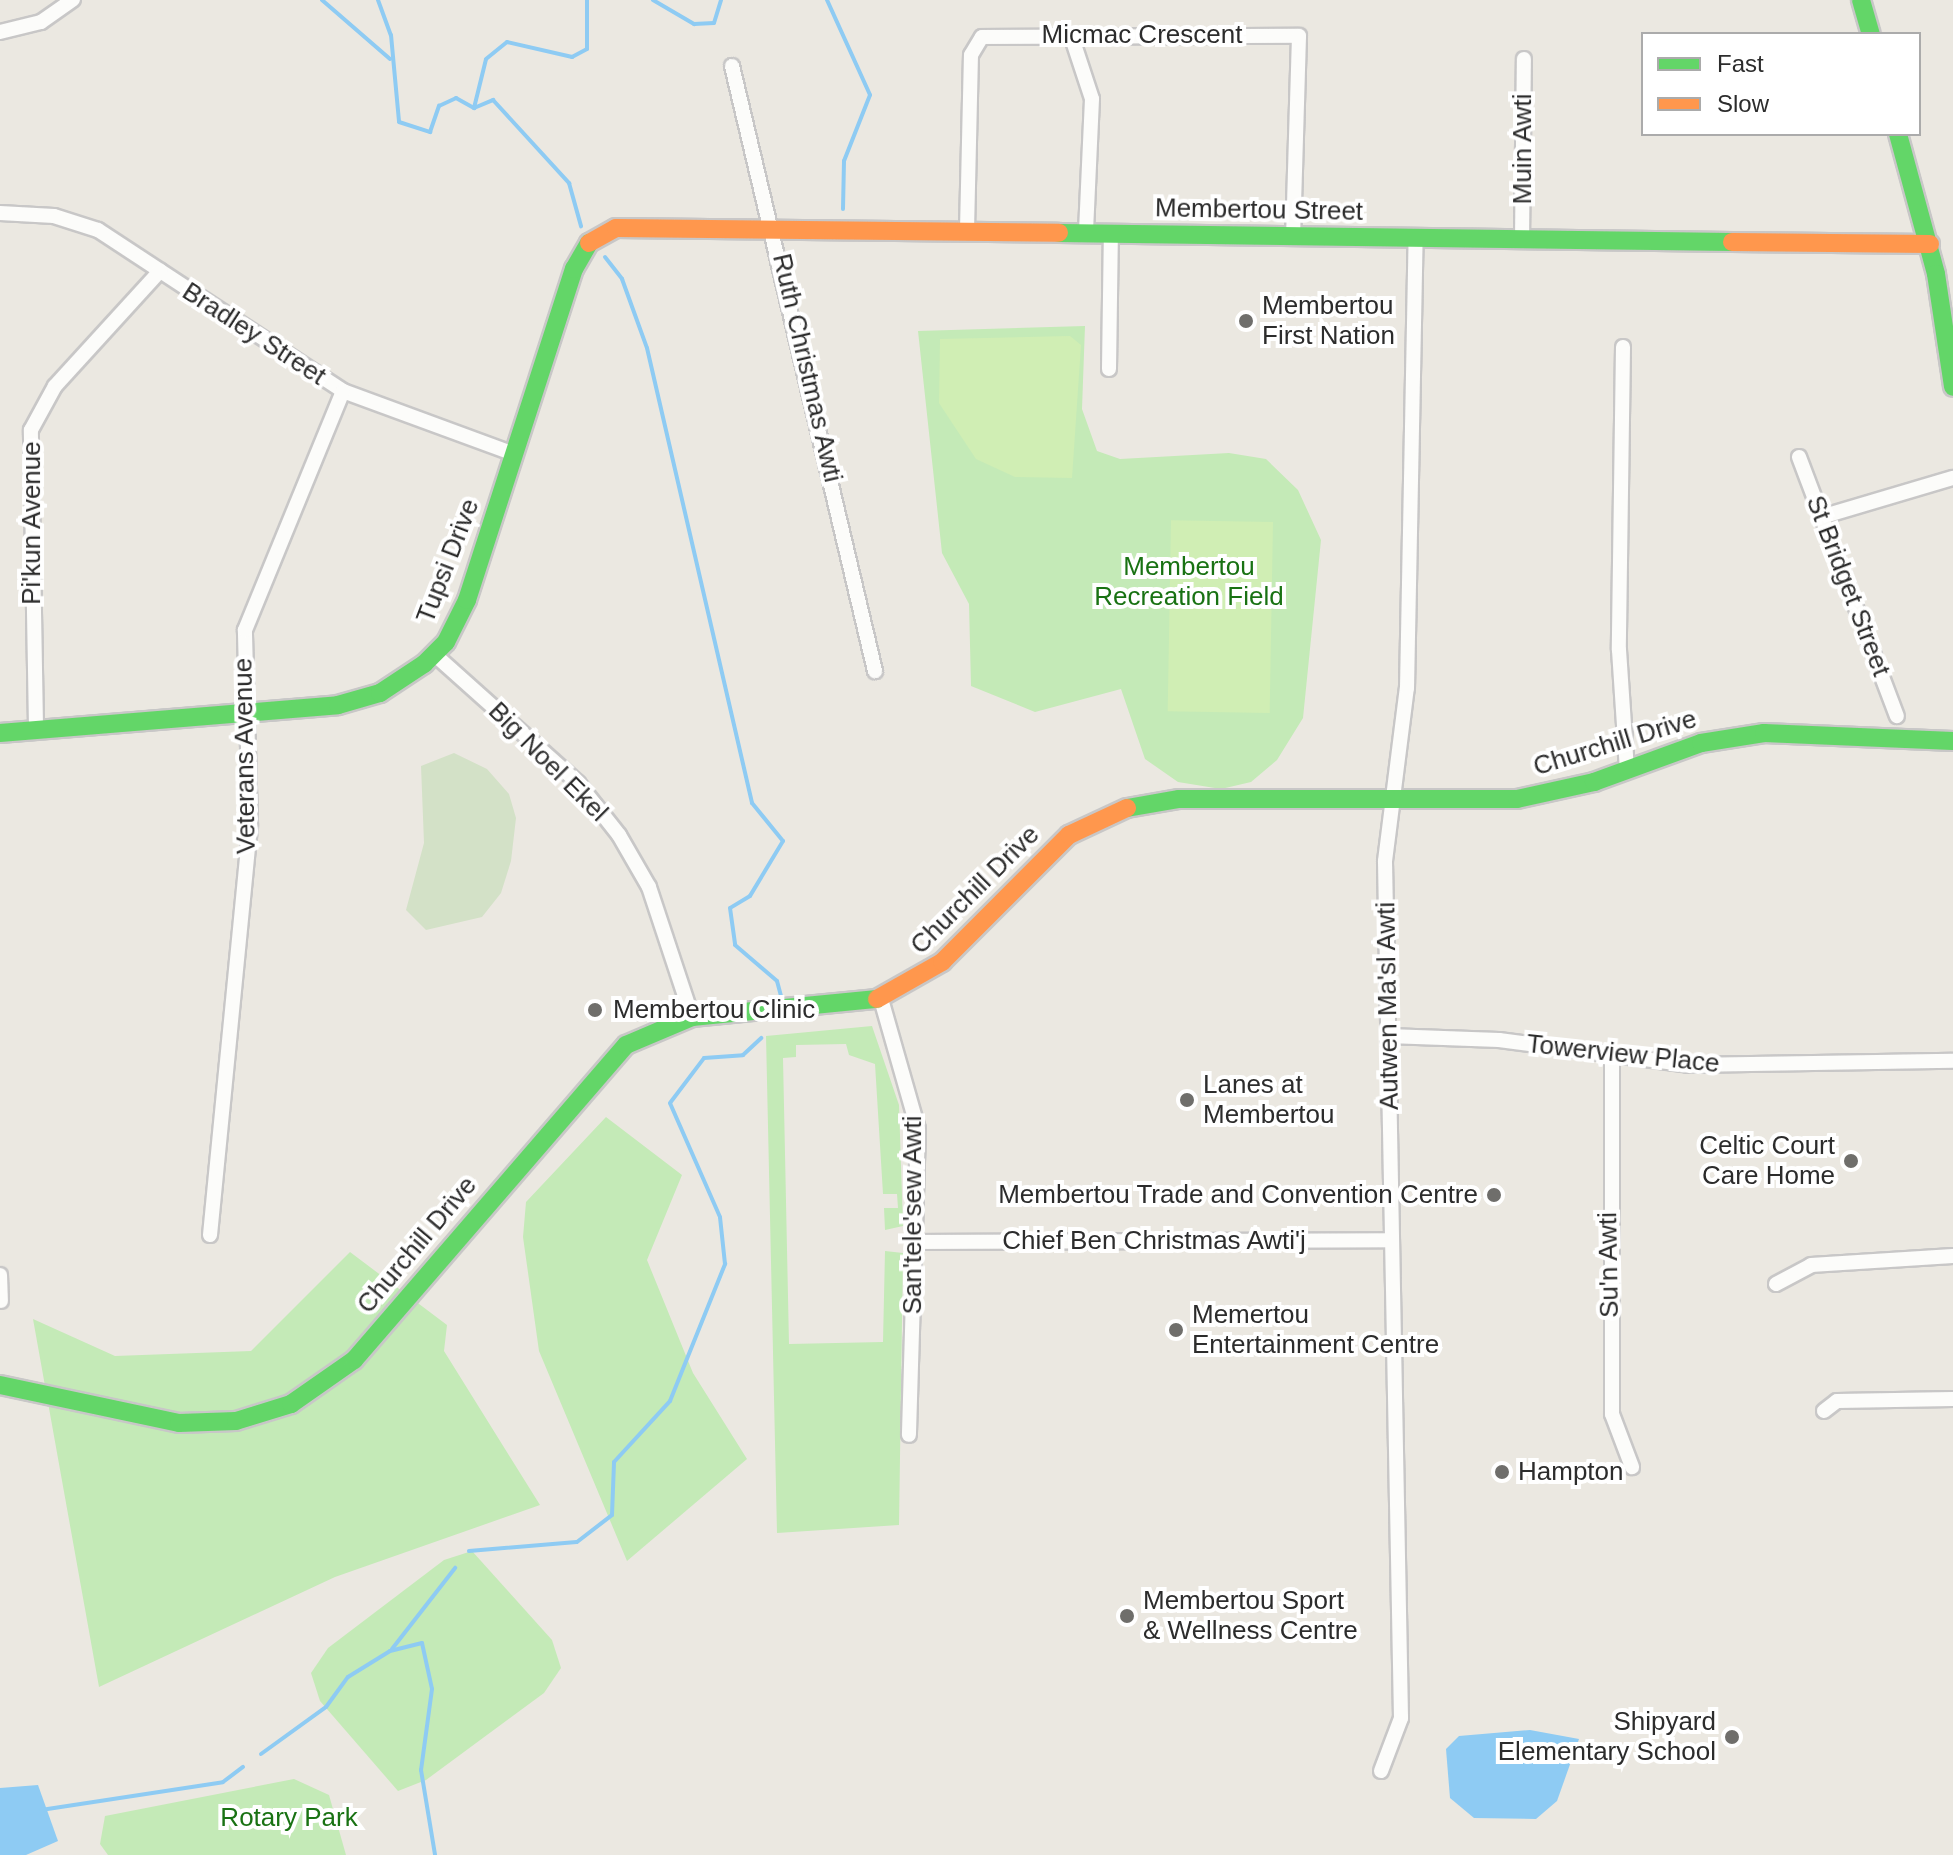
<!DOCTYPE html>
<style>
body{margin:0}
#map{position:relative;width:1953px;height:1855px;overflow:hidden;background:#ebe8e1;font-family:Helvetica,sans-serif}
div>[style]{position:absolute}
.green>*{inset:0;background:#c4eab7}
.cemetery>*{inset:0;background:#d3e1c7}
.pitch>*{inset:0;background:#d0eeb4;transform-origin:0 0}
.water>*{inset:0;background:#8ecbf3}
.stream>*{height:4px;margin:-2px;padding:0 2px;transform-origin:2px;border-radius:2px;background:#8ecbf3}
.roads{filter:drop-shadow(2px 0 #c8c7c7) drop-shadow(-2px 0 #c8c7c7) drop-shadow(0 2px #c8c7c7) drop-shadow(0 -2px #c8c7c7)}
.street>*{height:14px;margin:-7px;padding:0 7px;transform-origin:7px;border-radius:7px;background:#fcfcfa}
.fast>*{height:18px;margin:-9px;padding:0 9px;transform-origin:9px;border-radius:9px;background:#63d668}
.slow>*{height:18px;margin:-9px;padding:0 9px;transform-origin:9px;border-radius:9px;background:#ff974d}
.dots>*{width:22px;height:22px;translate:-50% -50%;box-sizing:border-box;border:4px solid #fff;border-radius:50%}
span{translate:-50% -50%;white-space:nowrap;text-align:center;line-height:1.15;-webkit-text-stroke:8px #fff;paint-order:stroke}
.street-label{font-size:26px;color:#2c2c2c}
.poi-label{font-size:26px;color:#2c2c2c}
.left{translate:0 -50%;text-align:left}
.right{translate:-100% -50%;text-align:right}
.park-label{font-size:26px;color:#197213}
.legend{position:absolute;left:1641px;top:32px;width:280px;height:104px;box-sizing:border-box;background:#fff;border:2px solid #ababab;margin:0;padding:10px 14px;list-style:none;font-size:24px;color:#2c2c2c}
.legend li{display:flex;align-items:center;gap:16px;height:40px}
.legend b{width:40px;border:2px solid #ababab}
</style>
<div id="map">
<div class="green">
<i style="clip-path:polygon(1085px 326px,1082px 409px,1097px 451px,1120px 459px,1229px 453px,1266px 459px,1298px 490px,1321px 540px,1303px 718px,1277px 760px,1251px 782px,1221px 789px,1178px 782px,1145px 759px,1121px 689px,1035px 712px,971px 686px,969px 604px,942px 553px,918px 331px)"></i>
<i style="clip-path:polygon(872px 1026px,899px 1105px,903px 1226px,885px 1230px,884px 1208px,898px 1208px,897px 1194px,883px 1194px,875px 1064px,849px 1055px,846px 1044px,796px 1045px,796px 1057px,783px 1058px,789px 1344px,883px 1342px,885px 1251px,903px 1253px,899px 1525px,777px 1533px,766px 1036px)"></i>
<i style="clip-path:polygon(606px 1117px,682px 1175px,647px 1260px,693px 1373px,747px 1459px,627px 1561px,539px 1351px,523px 1237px,526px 1202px)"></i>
<i style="clip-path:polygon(350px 1252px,447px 1325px,444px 1351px,540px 1505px,335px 1577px,99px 1687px,33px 1319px,115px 1356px,251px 1351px)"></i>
<i style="clip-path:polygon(472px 1551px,552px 1640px,561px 1668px,544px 1693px,426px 1780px,398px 1791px,320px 1701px,311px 1673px,328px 1648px,444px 1560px)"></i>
<i style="clip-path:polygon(294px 1779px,329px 1795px,346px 1855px,108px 1855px,100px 1844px,105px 1816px)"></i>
</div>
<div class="cemetery">
<i style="clip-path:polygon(454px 753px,487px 769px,509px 794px,516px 818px,511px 861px,501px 893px,482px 917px,426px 930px,406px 910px,424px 843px,421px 766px)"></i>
</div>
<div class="pitch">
<i style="clip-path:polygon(1070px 336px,1081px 345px,1072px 478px,1015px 477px,976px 459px,939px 403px,940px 339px)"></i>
<i style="left:1273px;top:522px;width:191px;height:102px;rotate:91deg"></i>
</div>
<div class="water">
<i style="clip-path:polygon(1530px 1730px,1579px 1739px,1557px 1801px,1536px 1819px,1474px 1818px,1450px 1798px,1446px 1749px,1459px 1736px)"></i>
<i style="clip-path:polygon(38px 1785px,58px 1841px,26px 1855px,0 1855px,0 1788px)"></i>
</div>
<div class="stream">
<i style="left:322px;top:0;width:90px;rotate:40.9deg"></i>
<i style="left:378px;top:0;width:37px;rotate:70deg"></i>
<i style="left:391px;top:35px;width:87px;rotate:84.7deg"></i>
<i style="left:399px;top:122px;width:33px;rotate:18deg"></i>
<i style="left:430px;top:132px;width:28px;rotate:-71deg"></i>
<i style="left:439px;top:106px;width:19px;rotate:-25deg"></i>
<i style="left:456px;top:98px;width:21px;rotate:29deg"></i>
<i style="left:653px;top:0;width:48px;rotate:30.3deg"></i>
<i style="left:694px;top:24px;width:20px;rotate:-3deg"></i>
<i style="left:714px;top:23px;width:24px;rotate:-73deg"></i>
<i style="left:827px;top:0;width:104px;rotate:65.6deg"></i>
<i style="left:870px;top:95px;width:71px;rotate:111.5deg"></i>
<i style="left:844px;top:161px;width:48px;rotate:91.2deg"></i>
<i style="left:474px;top:108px;width:50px;rotate:-76.2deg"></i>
<i style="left:486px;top:59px;width:27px;rotate:-39deg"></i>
<i style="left:507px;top:42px;width:67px;rotate:13deg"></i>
<i style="left:572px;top:57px;width:17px;rotate:-28deg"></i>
<i style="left:587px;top:49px;width:49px;rotate:-90deg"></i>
<i style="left:474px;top:108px;width:21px;rotate:-23deg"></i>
<i style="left:493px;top:100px;width:113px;rotate:47.5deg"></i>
<i style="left:569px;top:183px;width:45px;rotate:74.4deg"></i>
<i style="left:605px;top:257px;width:28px;rotate:52deg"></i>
<i style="left:622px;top:279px;width:73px;rotate:70.1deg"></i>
<i style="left:647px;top:348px;width:467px;rotate:77deg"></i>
<i style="left:752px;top:803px;width:49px;rotate:50.8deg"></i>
<i style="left:783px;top:841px;width:64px;rotate:121deg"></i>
<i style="left:750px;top:896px;width:23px;rotate:149deg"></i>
<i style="left:730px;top:908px;width:37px;rotate:82deg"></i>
<i style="left:735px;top:945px;width:55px;rotate:40.6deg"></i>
<i style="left:777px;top:981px;width:16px;rotate:75deg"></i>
<i style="left:469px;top:1551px;width:108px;rotate:-4.8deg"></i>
<i style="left:577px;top:1542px;width:44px;rotate:-37.6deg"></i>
<i style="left:612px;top:1515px;width:53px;rotate:-87.8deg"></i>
<i style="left:614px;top:1462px;width:83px;rotate:-47.4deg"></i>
<i style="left:670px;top:1401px;width:148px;rotate:-68.1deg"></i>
<i style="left:725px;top:1264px;width:47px;rotate:-96.1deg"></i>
<i style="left:720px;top:1217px;width:124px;rotate:-113.7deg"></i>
<i style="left:670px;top:1103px;width:56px;rotate:-52.9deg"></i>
<i style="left:704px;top:1058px;width:39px;rotate:-4deg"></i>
<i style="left:743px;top:1055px;width:25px;rotate:-43deg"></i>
<i style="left:392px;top:1649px;width:103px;rotate:-52.1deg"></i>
<i style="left:261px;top:1754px;width:80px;rotate:-35.9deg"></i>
<i style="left:326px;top:1707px;width:37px;rotate:-54deg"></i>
<i style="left:348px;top:1677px;width:49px;rotate:-31.8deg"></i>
<i style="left:390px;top:1651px;width:33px;rotate:-14deg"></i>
<i style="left:422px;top:1643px;width:47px;rotate:77.7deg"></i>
<i style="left:432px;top:1689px;width:82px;rotate:97.7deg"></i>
<i style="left:421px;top:1770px;width:86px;rotate:80.6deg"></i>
<i style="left:41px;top:1810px;width:184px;rotate:-8.7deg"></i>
<i style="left:223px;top:1782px;width:25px;rotate:-37deg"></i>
</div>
<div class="roads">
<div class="street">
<i style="left:0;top:32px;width:42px;rotate:-13.7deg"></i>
<i style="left:41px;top:22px;width:39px;rotate:-35deg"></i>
<i style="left:1071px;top:35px;width:67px;rotate:71.8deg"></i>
<i style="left:1092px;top:99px;width:133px;rotate:92.6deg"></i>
<i style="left:732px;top:66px;width:622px;rotate:76.7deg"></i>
<i style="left:0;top:213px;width:54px;rotate:3.2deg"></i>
<i style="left:54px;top:216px;width:46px;rotate:17.7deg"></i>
<i style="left:98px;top:230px;width:293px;rotate:33.3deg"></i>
<i style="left:343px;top:391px;width:182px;rotate:20.2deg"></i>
<i style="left:967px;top:230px;width:175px;rotate:-88.7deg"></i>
<i style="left:971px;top:55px;width:21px;rotate:-59deg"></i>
<i style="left:982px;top:37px;width:317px;rotate:-0.2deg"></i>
<i style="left:1299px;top:36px;width:201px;rotate:91.7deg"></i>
<i style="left:1522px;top:239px;width:180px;rotate:-89.4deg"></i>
<i style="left:1623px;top:347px;width:303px;rotate:90.8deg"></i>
<i style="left:1619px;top:650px;width:120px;rotate:86.2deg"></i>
<i style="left:1109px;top:369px;width:137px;rotate:-89.2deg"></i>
<i style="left:1799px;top:457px;width:277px;rotate:69.3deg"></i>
<i style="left:1821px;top:517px;width:138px;rotate:-16.5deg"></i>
<i style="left:435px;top:655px;width:192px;rotate:41.8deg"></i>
<i style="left:578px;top:783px;width:66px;rotate:51.7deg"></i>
<i style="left:619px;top:835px;width:60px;rotate:60deg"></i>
<i style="left:649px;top:887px;width:137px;rotate:71.7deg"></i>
<i style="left:36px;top:726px;width:296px;rotate:-91deg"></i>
<i style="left:31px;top:430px;width:50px;rotate:-61.4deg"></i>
<i style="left:55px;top:386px;width:156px;rotate:-47.6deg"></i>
<i style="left:881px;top:999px;width:135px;rotate:74.1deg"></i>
<i style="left:918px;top:1129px;width:306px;rotate:91.7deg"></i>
<i style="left:1388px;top:1036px;width:111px;rotate:2.1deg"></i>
<i style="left:1499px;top:1040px;width:191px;rotate:7.5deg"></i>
<i style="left:1688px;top:1065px;width:265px;rotate:-0.9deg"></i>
<i style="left:1612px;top:1058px;width:356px;rotate:90deg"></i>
<i style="left:1612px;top:1414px;width:57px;rotate:69.3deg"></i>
<i style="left:210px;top:1235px;width:412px;rotate:-84.4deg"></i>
<i style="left:250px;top:825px;width:195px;rotate:-91.5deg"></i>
<i style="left:245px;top:630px;width:258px;rotate:-67.7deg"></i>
<i style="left:916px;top:1242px;width:476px;rotate:-0.2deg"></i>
<i style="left:0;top:1275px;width:26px;rotate:88deg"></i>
<i style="left:1776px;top:1284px;width:40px;rotate:-28deg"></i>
<i style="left:1811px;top:1265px;width:142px;rotate:-3.6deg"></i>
<i style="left:1824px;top:1411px;width:16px;rotate:-38deg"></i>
<i style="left:1837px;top:1401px;width:116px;rotate:-1deg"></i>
<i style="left:1381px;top:1771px;width:57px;rotate:-69.3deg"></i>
<i style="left:1401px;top:1718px;width:857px;rotate:-91.07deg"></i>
<i style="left:1385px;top:861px;width:174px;rotate:-82.8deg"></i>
<i style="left:1407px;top:688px;width:449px;rotate:-88.9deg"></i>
</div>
<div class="fast">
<i style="left:1861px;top:0;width:35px;rotate:74deg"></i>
<i style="left:1898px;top:134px;width:145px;rotate:74.8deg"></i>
<i style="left:1936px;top:274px;width:114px;rotate:81.4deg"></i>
<i style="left:1059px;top:233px;width:673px;rotate:0.77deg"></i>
<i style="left:0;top:733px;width:339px;rotate:-4.7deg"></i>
<i style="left:338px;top:705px;width:44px;rotate:-15.9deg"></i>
<i style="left:380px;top:693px;width:53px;rotate:-33.4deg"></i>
<i style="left:424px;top:664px;width:31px;rotate:-45deg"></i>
<i style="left:446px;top:642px;width:47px;rotate:-63.4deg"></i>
<i style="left:467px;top:600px;width:348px;rotate:-72.1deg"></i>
<i style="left:574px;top:269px;width:30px;rotate:-60deg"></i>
<i style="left:1127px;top:808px;width:53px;rotate:-9.8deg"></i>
<i style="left:1179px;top:799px;width:338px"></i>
<i style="left:1517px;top:799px;width:79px;rotate:-12.4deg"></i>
<i style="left:1594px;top:782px;width:114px;rotate:-20deg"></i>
<i style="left:1701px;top:743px;width:64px;rotate:-9deg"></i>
<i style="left:1764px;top:733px;width:189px;rotate:2.4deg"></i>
<i style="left:0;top:1385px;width:183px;rotate:12deg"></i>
<i style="left:179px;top:1423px;width:57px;rotate:-2deg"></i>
<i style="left:236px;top:1421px;width:58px;rotate:-17.2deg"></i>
<i style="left:291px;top:1404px;width:77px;rotate:-34.9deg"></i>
<i style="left:354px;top:1360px;width:416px;rotate:-49.2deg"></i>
<i style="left:626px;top:1045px;width:72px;rotate:-23deg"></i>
<i style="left:692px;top:1017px;width:186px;rotate:-5.6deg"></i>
</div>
<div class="slow">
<i style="left:1732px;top:242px;width:198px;rotate:0.6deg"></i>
<i style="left:589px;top:243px;width:31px;rotate:-29deg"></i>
<i style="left:616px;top:228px;width:443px;rotate:0.6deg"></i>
<i style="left:877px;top:999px;width:75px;rotate:-29.6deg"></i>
<i style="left:942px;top:962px;width:180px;rotate:-45deg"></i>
<i style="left:1069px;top:835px;width:64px;rotate:-25deg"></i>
</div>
</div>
<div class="dots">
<i style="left:1246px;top:321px;background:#6f6e6b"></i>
<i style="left:595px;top:1010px;background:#6f6e6b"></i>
<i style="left:1187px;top:1100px;background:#6f6e6b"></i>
<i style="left:1851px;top:1161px;background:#6f6e6b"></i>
<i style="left:1494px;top:1195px;background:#6f6e6b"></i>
<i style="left:1176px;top:1330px;background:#6f6e6b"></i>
<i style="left:1502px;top:1472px;background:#6f6e6b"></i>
<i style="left:1127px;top:1616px;background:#6f6e6b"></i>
<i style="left:1732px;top:1737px;background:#6f6e6b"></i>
</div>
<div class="street-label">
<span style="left:1142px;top:35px">Micmac Crescent</span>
<span style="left:1523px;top:149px;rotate:-90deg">Muin Awti</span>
<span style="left:1259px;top:210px;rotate:1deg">Membertou Street</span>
<span style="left:254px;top:334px;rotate:33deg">Bradley Street</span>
<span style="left:807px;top:368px;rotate:77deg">Ruth Christmas Awti</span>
<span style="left:32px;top:523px;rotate:-90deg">Pi'kun Avenue</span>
<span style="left:448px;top:561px;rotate:-69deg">Tupsi Drive</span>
<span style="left:1848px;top:586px;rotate:69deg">St Bridget Street</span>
<span style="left:1615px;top:743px;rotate:-17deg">Churchill Drive</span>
<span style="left:245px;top:756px;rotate:-91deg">Veterans Avenue</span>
<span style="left:548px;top:762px;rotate:45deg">Big Noel Ekel</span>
<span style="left:975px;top:890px;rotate:-45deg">Churchill Drive</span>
<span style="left:1388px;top:1006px;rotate:-91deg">Autwen Ma'sl Awti</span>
<span style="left:1623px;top:1054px;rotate:6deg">Towerview Place</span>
<span style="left:913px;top:1215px;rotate:-90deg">San'tele'sew Awti</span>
<span style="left:1154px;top:1241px">Chief Ben Christmas Awti'j</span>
<span style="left:417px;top:1245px;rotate:-50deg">Churchill Drive</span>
<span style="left:1609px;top:1265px;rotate:-91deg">Su'n Awti</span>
</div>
<div class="poi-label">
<span class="left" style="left:1262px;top:321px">Membertou<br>First Nation</span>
<span class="left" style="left:613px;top:1010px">Membertou Clinic</span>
<span class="left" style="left:1203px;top:1100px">Lanes at<br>Membertou</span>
<span class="right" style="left:1835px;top:1161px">Celtic Court<br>Care Home</span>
<span class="right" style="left:1478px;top:1195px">Membertou Trade and Convention Centre</span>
<span class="left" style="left:1192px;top:1330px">Memertou<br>Entertainment Centre</span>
<span class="left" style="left:1518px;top:1472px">Hampton</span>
<span class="left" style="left:1143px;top:1616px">Membertou Sport<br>&amp; Wellness Centre</span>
<span class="right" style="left:1716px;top:1737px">Shipyard<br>Elementary School</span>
</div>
<div class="park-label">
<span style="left:1189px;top:582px">Membertou<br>Recreation Field</span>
<span style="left:289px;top:1818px">Rotary Park</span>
</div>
<ul class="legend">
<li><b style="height:10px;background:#63d668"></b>Fast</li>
<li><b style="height:10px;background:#ff974d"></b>Slow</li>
</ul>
</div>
